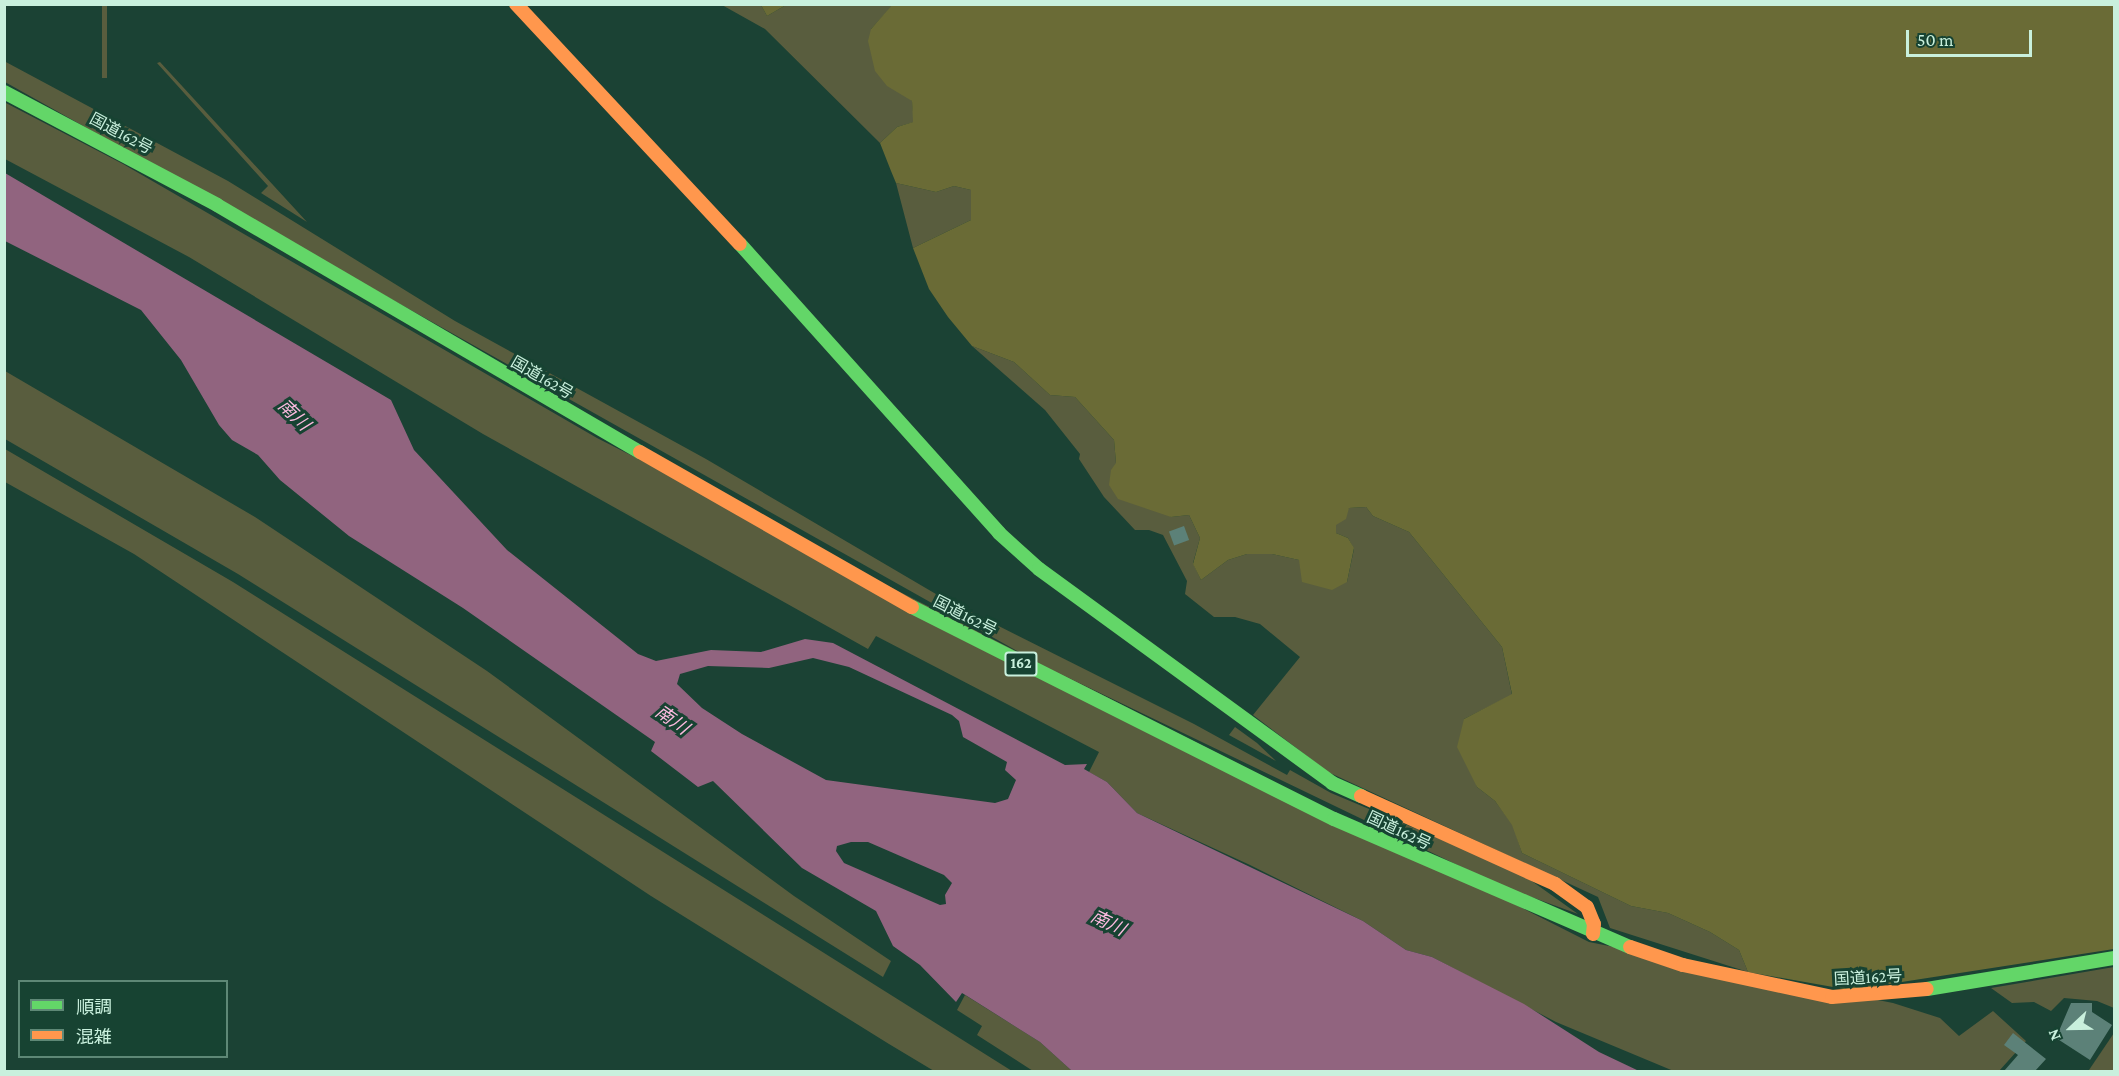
<!DOCTYPE html>
<meta charset="utf-8">
<style>
body{margin:0}
#map{position:relative;width:2119px;height:1076px;overflow:hidden;background:#1b4234;font-family:"Crimson Pro","Noto Sans JP",serif}
div>[style]{position:absolute}
.green>*{inset:0;background:#595d3e;transform-origin:0 0}
.forest>*{inset:0;background:#6a6b36}
.water>*{inset:0;background:#91647f}
.building>*{inset:0;background:#5c8178;transform-origin:0 0}
.fast>*{height:14px;margin:-7px;padding:0 7px;transform-origin:7px;border-radius:7px;background:#63d668}
.slow>*{height:14px;margin:-7px;padding:0 7px;transform-origin:7px;border-radius:7px;background:#ff974d}
span{translate:-50% -50%;white-space:nowrap;text-align:center;line-height:1.15;-webkit-text-stroke:6px #174332;paint-order:stroke}
.shield-label span{padding:2px 4px;background:#174332;border:2px solid;border-radius:4px;-webkit-text-stroke-width:0}
.shield-label{font-size:15px;color:#c9f0dd;font-weight:700}
.street-label{font-size:16px;color:#c9f0dd}
.water-label{font-size:18px;color:#fcbadf;font-style:italic}
.frame{position:absolute;inset:0;border:6px solid #c9f0dd;pointer-events:none}
.legend{position:absolute;left:18px;top:980px;width:210px;height:78px;box-sizing:border-box;background:#174332;border:2px solid #5e8876;margin:0;padding:8px 10px;list-style:none;font-size:18px;color:#c9f0dd}
.legend li{display:flex;align-items:center;gap:12px;height:30px}
.legend b{width:30px;border:2px solid #5e8876}
.north{position:absolute;left:2041px;top:998px;width:60px;height:60px;-webkit-text-stroke:4px #174332;paint-order:stroke;rotate:248deg;font-size:16px;font-weight:700;line-height:24px;text-align:center;color:#c9f0dd}
.north::after{content:'';display:block;margin:auto;width:21px;height:27px;background:#c9f0dd;clip-path:polygon(50% 0,100% 100%,50% 72%,0 100%)}
.scale{position:absolute;left:1906px;top:30px;width:126px;height:27px;box-sizing:border-box;border:3px solid #c9f0dd;border-top:0;padding-left:8px;font-size:18px;line-height:21px;white-space:nowrap;color:#c9f0dd;-webkit-text-stroke:4px #174332;paint-order:stroke}
</style>
<div id="map">
<div class="green">
<i style="left:102px;top:5px;width:5px;height:73px"></i>
<i style="clip-path:polygon(722px 5px,761px 5px,767px 16px,786px 5px,893px 5px,871px 29px,912px 101px,914px 122px,897px 127px,880px 143px,765px 29px)"></i>
<i style="clip-path:polygon(4px 61px,228px 181px,455px 321px,706px 459px,941px 597px,1194px 724px,1287px 775px,1290px 770px,1331px 793px,1519px 872px,1578px 914px,1501px 886px,1044px 666px,5px 82px)"></i>
<i style="clip-path:polygon(160px 62px,307px 222px,261px 193px,268px 186px,157px 63px)"></i>
<i style="clip-path:polygon(4px 102px,123px 164px,597px 438px,1589px 942px,1893px 1003px,1940px 1018px,1959px 1036px,1993px 1011px,2026px 1041px,1999px 1071px,1676px 1072px,1556px 1022px,1432px 957px,1406px 950px,1363px 921px,1250px 865px,1137px 813px,1107px 782px,1089px 772px,1099px 752px,876px 636px,868px 649px,483px 434px,189px 257px,5px 159px)"></i>
<i style="clip-path:polygon(896px 183px,936px 192px,954px 186px,971px 190px,971px 220px,913px 248px)"></i>
<i style="clip-path:polygon(972px 346px,1014px 362px,1050px 395px,1075px 397px,1114px 440px,1116px 463px,1171px 517px,1189px 515px,1200px 538px,1193px 563px,1201px 580px,1228px 560px,1247px 554px,1272px 554px,1299px 560px,1347px 582px,1354px 549px,1348px 538px,1336px 533px,1335px 525px,1349px 508px,1366px 507px,1373px 516px,1409px 532px,1502px 647px,1512px 695px,1464px 719px,1477px 787px,1495px 801px,1513px 825px,1522px 853px,1631px 906px,1668px 913px,1710px 932px,1739px 950px,1748px 972px,1610px 928px,1598px 897px,1328px 772px,1253px 715px,1300px 657px,1260px 624px,1235px 617px,1214px 617px,1185px 594px,1187px 581px,1163px 535px,1149px 530px,1135px 530px,1104px 497px,1079px 459px,1080px 454px,1045px 410px)"></i>
<i style="clip-path:polygon(5px 371px,255px 517px,487px 671px,794px 896px,891px 961px,883px 977px,238px 574px,5px 439px)"></i>
<i style="clip-path:polygon(5px 449px,233px 582px,1012px 1071px,934px 1071px,889px 1044px,651px 896px,134px 554px,5px 482px)"></i>
<i style="clip-path:polygon(1235px 727px,1257px 743px,1276px 761px,1229px 735px)"></i>
<i style="clip-path:polygon(2114px 967px,2114px 1008px,2097px 1001px,2064px 998px,2051px 1011px,2034px 1002px,2012px 1003px,1991px 988px)"></i>
<i style="clip-path:polygon(965px 995px,1040px 1042px,1072px 1071px,1033px 1071px,977px 1035px,982px 1026px,957px 1010px)"></i>
<i style="clip-path:polygon(2114px 1033px,2114px 1071px,2091px 1071px,2089px 1070px)"></i>
</div>
<div class="forest">
<i style="clip-path:polygon(893px 4px,2114px 5px,2114px 949px,1850px 990px,1748px 972px,1739px 950px,1710px 932px,1668px 913px,1631px 906px,1522px 853px,1512px 825px,1495px 801px,1477px 787px,1457px 747px,1464px 719px,1512px 694px,1502px 647px,1409px 532px,1373px 516px,1366px 507px,1349px 508px,1346px 519px,1336px 525px,1336px 533px,1348px 538px,1354px 548px,1347px 582px,1332px 590px,1302px 582px,1299px 560px,1272px 554px,1247px 554px,1228px 560px,1201px 580px,1193px 564px,1200px 538px,1189px 515px,1171px 517px,1118px 499px,1109px 485px,1111px 470px,1116px 463px,1114px 440px,1075px 397px,1050px 395px,1014px 362px,972px 346px,948px 317px,929px 289px,913px 248px,971px 220px,971px 190px,954px 186px,936px 192px,896px 183px,891px 171px,880px 143px,897px 127px,913px 122px,912px 101px,887px 86px,875px 71px,868px 41px,871px 29px)"></i>
<i style="clip-path:polygon(761px 5px,786px 5px,767px 16px)"></i>
</div>
<div class="water">
<i style="clip-path:polygon(evenodd,5px 173px,391px 400px,414px 450px,507px 550px,638px 654px,656px 661px,711px 650px,761px 652px,805px 639px,833px 643px,1065px 765px,1087px 764px,1084px 769px,1107px 782px,1137px 813px,1363px 921px,1406px 950px,1432px 957px,1524px 1004px,1599px 1052px,1639px 1071px,1072px 1071px,1040px 1042px,967px 996px,962px 993px,956px 1002px,920px 965px,893px 946px,876px 911px,802px 868px,713px 781px,698px 787px,651px 751px,655px 742px,463px 608px,349px 536px,280px 480px,258px 455px,232px 440px,219px 425px,181px 360px,141px 310px,5px 241px,5px 173px,813px 658px,849px 667px,952px 715px,959px 721px,963px 737px,1007px 762px,1005px 770px,1016px 780px,1008px 799px,995px 803px,826px 780px,742px 734px,702px 708px,677px 684px,680px 674px,708px 666px,769px 668px,813px 658px,5px 173px,851px 842px,868px 842px,944px 875px,952px 883px,945px 895px,946px 904px,940px 905px,844px 863px,836px 851px,837px 846px,851px 842px)"></i>
</div>
<div class="building">
<i style="left:1184px;top:526px;width:15px;height:16px;rotate:70deg"></i>
<i style="clip-path:polygon(2071px 1003px,2092px 1003px,2092px 1012px,2112px 1025px,2090px 1060px,2056px 1038px)"></i>
<i style="clip-path:polygon(2013px 1033px,2046px 1059px,2035px 1071px,2004px 1071px,2018px 1055px,2004px 1045px)"></i>
</div>
<div class="fast">
<i style="left:4px;top:92px;width:241px;rotate:27.9deg"></i>
<i style="left:217px;top:205px;width:490px;rotate:30.3deg"></i>
<i style="left:740px;top:244px;width:388px;rotate:48.1deg"></i>
<i style="left:999px;top:533px;width:54px;rotate:42deg"></i>
<i style="left:1039px;top:569px;width:363px;rotate:36.1deg"></i>
<i style="left:1332px;top:783px;width:32px;rotate:24deg"></i>
<i style="left:912px;top:607px;width:472px;rotate:26.7deg"></i>
<i style="left:1334px;top:819px;width:322px;rotate:23.4deg"></i>
<i style="left:1927px;top:989px;width:190px;rotate:-9.4deg"></i>
</div>
<div class="slow">
<i style="left:516px;top:4px;width:328px;rotate:47deg"></i>
<i style="left:640px;top:452px;width:313px;rotate:29.7deg"></i>
<i style="left:1361px;top:796px;width:213px;rotate:24.4deg"></i>
<i style="left:1555px;top:884px;width:39px;rotate:36deg"></i>
<i style="left:1587px;top:907px;width:18px;rotate:68deg"></i>
<i style="left:1594px;top:924px;width:10px;rotate:96deg"></i>
<i style="left:1630px;top:947px;width:56px;rotate:18.8deg"></i>
<i style="left:1683px;top:965px;width:152px;rotate:12.1deg"></i>
<i style="left:1832px;top:997px;width:95px;rotate:-4.8deg"></i>
</div>
<div class="shield-label">
<span style="left:1021px;top:664px">162</span>
</div>
<div class="street-label">
<span style="left:121px;top:134px;rotate:28deg">国道162号</span>
<span style="left:542px;top:378px;rotate:30deg">国道162号</span>
<span style="left:965px;top:616px;rotate:27deg">国道162号</span>
<span style="left:1399px;top:831px;rotate:25deg">国道162号</span>
<span style="left:1868px;top:978px;rotate:-3deg">国道162号</span>
</div>
<div class="water-label">
<span style="left:294px;top:415px;rotate:44deg">南川</span>
<span style="left:672px;top:720px;rotate:35deg">南川</span>
<span style="left:1108px;top:923px;rotate:26deg">南川</span>
</div>
<div class="frame"></div>
<ul class="legend">
<li><b style="height:8px;background:#63d668"></b>順調</li>
<li><b style="height:8px;background:#ff974d"></b>混雑</li>
</ul>
<div class="north">N</div>
<div class="scale">50 m</div>
</div>
